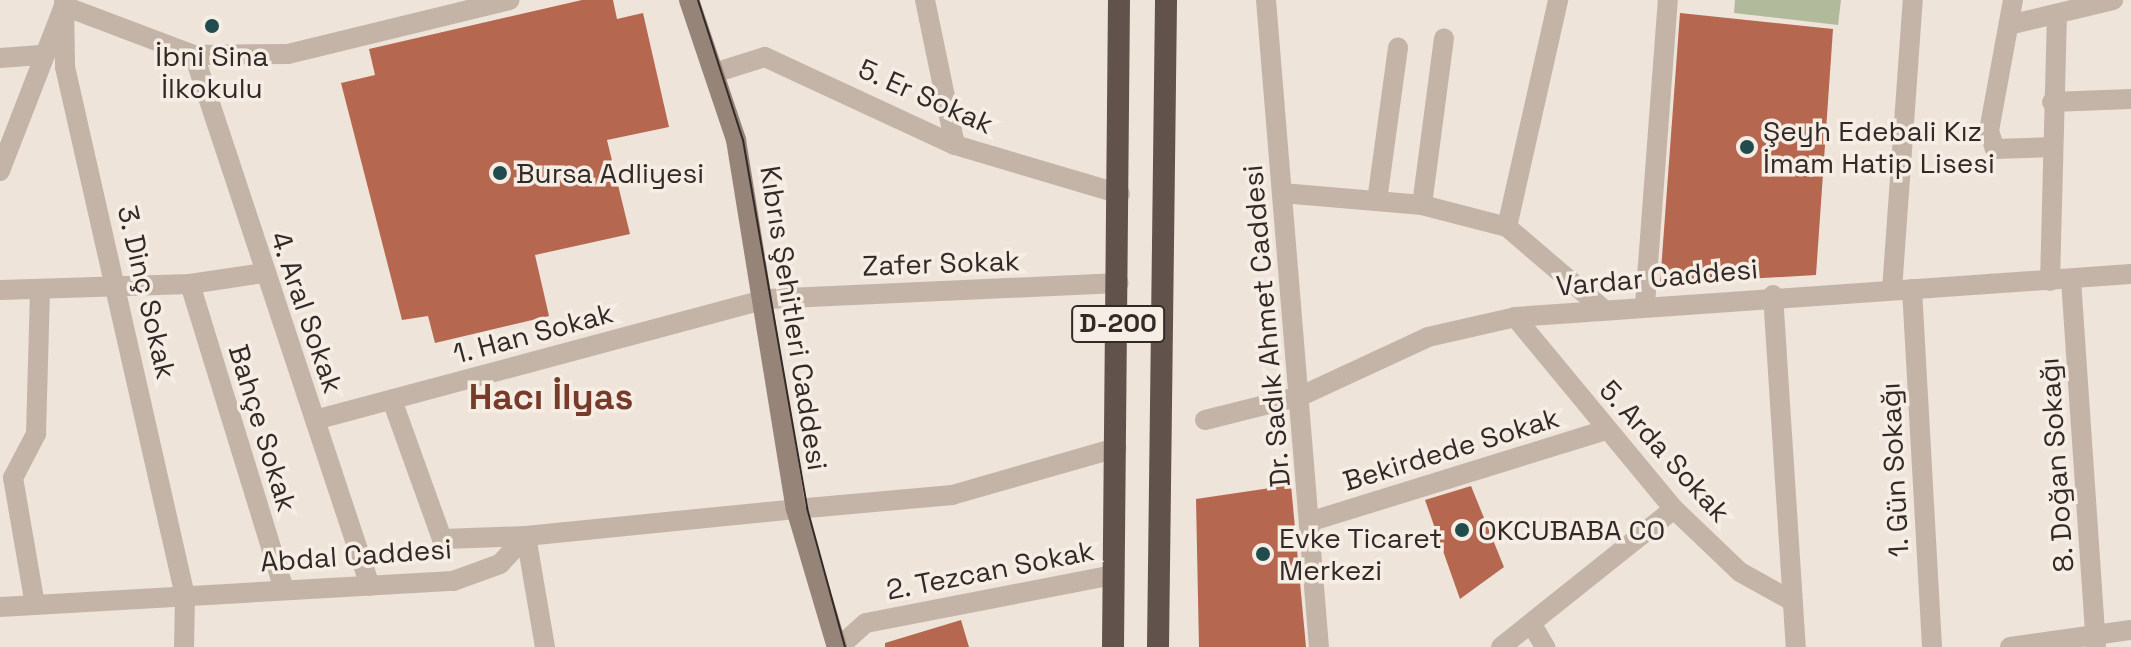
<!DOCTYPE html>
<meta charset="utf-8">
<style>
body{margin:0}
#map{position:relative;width:2131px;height:647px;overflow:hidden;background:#eee4da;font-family:"Space Grotesk",sans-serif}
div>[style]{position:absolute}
.green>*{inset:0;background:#b1bb9c}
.building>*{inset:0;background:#b6674f}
.minor>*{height:20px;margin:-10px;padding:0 10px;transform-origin:10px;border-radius:10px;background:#c4b4a7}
.tertiary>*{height:20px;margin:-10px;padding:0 10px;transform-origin:10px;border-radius:10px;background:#c4b4a7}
.secondary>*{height:20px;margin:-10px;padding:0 10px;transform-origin:10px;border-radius:10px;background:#978479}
.trunk>*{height:22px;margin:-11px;padding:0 11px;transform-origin:11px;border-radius:11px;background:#62524c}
.tram>*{height:2px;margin:-1px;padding:0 1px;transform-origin:1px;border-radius:1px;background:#322a27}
.dots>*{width:22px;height:22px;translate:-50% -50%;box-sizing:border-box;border:4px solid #f6eee5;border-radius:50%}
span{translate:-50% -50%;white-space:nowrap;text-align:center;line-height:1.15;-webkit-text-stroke:7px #f6eee5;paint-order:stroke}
.shield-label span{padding:2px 6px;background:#f6eee5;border:2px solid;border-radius:6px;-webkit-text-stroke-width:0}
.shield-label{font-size:26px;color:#322a27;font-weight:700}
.poi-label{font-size:28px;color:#322a27}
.left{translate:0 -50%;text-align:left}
.street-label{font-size:28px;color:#322a27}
.district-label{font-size:36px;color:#763b2a;font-weight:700}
</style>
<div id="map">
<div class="green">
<i style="clip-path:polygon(1735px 0,1841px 0,1838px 25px,1734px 13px)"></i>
</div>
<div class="building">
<i style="clip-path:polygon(582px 0,613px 0,617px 19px,643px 13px,669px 127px,607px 140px,630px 234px,535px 255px,549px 316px,435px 343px,428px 316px,402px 320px,341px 83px,375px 75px,369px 49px)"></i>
<i style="clip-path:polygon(1680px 13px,1833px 29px,1816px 275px,1660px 284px)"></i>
<i style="clip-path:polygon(1291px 485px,1306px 647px,1199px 647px,1196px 499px)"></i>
<i style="clip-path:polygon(1471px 486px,1504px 567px,1460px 599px,1425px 500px)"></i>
<i style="clip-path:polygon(961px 620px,969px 647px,885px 647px,885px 643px)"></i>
</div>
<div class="minor">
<i style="left:64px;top:0;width:67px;rotate:89.1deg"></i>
<i style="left:65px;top:67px;width:542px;rotate:77.22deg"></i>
<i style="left:185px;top:596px;width:51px;rotate:91.1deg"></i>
<i style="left:925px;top:0;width:148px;rotate:78.3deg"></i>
<i style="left:2013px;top:0;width:133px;rotate:100.4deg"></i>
<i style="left:1989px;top:131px;width:19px;rotate:72deg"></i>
<i style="left:1995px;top:149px;width:57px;rotate:-2deg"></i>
<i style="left:2013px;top:24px;width:103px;rotate:-13.5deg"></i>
<i style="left:194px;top:55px;width:559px;rotate:71.66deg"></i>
<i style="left:0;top:58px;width:41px;rotate:-4.2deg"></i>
<i style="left:714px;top:73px;width:53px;rotate:-17.4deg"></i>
<i style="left:765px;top:57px;width:209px;rotate:24.9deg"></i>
<i style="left:955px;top:145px;width:172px;rotate:16.5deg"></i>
<i style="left:2052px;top:102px;width:79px;rotate:-2.2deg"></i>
<i style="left:0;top:171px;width:177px;rotate:-68.8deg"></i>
<i style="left:64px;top:6px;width:139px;rotate:20.7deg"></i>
<i style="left:194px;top:55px;width:94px;rotate:-0.6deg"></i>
<i style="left:288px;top:54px;width:228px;rotate:-13.7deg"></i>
<i style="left:1282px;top:193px;width:141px;rotate:4.9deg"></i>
<i style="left:1422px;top:205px;width:88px;rotate:14.5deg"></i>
<i style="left:1507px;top:227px;width:125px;rotate:40.5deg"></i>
<i style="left:1377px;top:201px;width:155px;rotate:-82.2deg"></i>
<i style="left:1422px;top:205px;width:168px;rotate:-82.5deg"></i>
<i style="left:1507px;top:227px;width:233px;rotate:-77.3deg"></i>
<i style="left:2050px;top:281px;width:264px;rotate:-88.5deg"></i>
<i style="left:190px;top:284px;width:317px;rotate:72.9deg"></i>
<i style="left:1912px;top:289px;width:359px;rotate:86.8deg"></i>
<i style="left:0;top:290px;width:190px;rotate:-1.8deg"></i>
<i style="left:190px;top:284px;width:75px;rotate:-8.5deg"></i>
<i style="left:1892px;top:290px;width:291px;rotate:-85.9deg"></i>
<i style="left:1773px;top:295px;width:353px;rotate:86.3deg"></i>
<i style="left:1645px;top:304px;width:305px;rotate:-85.7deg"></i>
<i style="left:1515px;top:317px;width:249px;rotate:50.4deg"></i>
<i style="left:1674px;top:509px;width:91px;rotate:43.7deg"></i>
<i style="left:1740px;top:572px;width:60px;rotate:29.1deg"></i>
<i style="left:392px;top:400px;width:148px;rotate:70.2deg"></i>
<i style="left:442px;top:539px;width:84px;rotate:-2deg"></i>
<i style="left:526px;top:536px;width:113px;rotate:80.3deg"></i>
<i style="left:315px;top:420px;width:467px;rotate:-15deg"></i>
<i style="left:766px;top:299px;width:353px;rotate:-2.6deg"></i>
<i style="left:796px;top:509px;width:157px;rotate:-5.1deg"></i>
<i style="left:952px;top:495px;width:171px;rotate:-16deg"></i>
<i style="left:1312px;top:521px;width:308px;rotate:-17.2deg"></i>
<i style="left:35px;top:605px;width:129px;rotate:-99.8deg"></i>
<i style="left:13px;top:478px;width:50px;rotate:-62.4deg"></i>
<i style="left:36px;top:434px;width:144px;rotate:-88.4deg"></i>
<i style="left:1532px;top:625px;width:26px;rotate:59deg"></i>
<i style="left:839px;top:647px;width:36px;rotate:-42deg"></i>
<i style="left:866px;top:623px;width:253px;rotate:-11deg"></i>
<i style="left:1501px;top:647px;width:221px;rotate:-38.6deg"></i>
<i style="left:2010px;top:647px;width:122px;rotate:-8deg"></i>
</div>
<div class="tertiary">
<i style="left:1266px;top:0;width:649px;rotate:85.32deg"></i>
<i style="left:2071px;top:280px;width:368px;rotate:86.1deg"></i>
<i style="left:1205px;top:420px;width:99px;rotate:-14deg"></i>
<i style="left:1301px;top:396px;width:140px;rotate:-24.9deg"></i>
<i style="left:1428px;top:337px;width:89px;rotate:-12.9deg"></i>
<i style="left:1515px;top:317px;width:617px;rotate:-3.99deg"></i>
<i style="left:0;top:607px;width:454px;rotate:-3.3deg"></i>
<i style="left:453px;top:581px;width:50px;rotate:-19.9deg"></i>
<i style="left:500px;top:564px;width:38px;rotate:-47deg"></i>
<i style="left:526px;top:536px;width:271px;rotate:-5.7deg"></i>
</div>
<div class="secondary">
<i style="left:689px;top:0;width:148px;rotate:71.4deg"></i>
<i style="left:736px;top:140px;width:374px;rotate:80.8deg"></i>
<i style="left:796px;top:509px;width:144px;rotate:73.5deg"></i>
</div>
<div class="trunk">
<i style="left:1113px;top:647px;width:647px;rotate:-89.47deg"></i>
<i style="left:1158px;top:647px;width:647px;rotate:-89.29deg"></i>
</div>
<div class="tram">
<i style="left:698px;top:0;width:147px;rotate:72.2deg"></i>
<i style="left:743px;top:140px;width:374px;rotate:80.1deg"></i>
<i style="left:807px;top:508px;width:144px;rotate:74.7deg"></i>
</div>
<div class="dots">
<i style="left:212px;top:26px;background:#224b4e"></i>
<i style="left:1747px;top:147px;background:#224b4e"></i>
<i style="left:500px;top:173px;background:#224b4e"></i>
<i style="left:1462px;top:530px;background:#224b4e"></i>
<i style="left:1263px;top:554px;background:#224b4e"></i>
</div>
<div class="shield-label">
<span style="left:1118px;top:324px">D-200</span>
</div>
<div class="poi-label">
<span style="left:212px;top:72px">İbni Sina<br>İlkokulu</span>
<span class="left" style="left:1763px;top:147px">Şeyh Edebali Kız<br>İmam Hatip Lisesi</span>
<span class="left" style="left:516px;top:173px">Bursa Adliyesi</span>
<span class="left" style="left:1478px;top:530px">OKCUBABA CO</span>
<span class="left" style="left:1279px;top:554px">Evke Ticaret<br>Merkezi</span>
</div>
<div class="street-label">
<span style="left:926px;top:96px;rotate:24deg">5. Er Sokak</span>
<span style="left:941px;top:263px;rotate:-2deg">Zafer Sokak</span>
<span style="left:1657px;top:277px;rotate:-5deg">Vardar Caddesi</span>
<span style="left:147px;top:292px;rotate:77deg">3. Dinç Sokak</span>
<span style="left:307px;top:312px;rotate:71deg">4. Aral Sokak</span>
<span style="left:794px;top:318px;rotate:81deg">Kıbrıs Şehitleri Caddesi</span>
<span style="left:1266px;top:326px;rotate:-95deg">Dr. Sadık Ahmet Caddesi</span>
<span style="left:533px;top:333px;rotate:-15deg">1. Han Sokak</span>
<span style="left:263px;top:428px;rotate:73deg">Bahçe Sokak</span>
<span style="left:1451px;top:449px;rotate:-17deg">Bekirdede Sokak</span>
<span style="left:1665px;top:451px;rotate:48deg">5. Arda Sokak</span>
<span style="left:2056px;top:465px;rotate:-94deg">8. Doğan Sokağı</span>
<span style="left:1894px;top:470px;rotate:-93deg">1. Gün Sokağı</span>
<span style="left:356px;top:555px;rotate:-4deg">Abdal Caddesi</span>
<span style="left:990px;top:570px;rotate:-11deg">2. Tezcan Sokak</span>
</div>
<div class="district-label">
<span style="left:551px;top:398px">Hacı İlyas</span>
</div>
</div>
